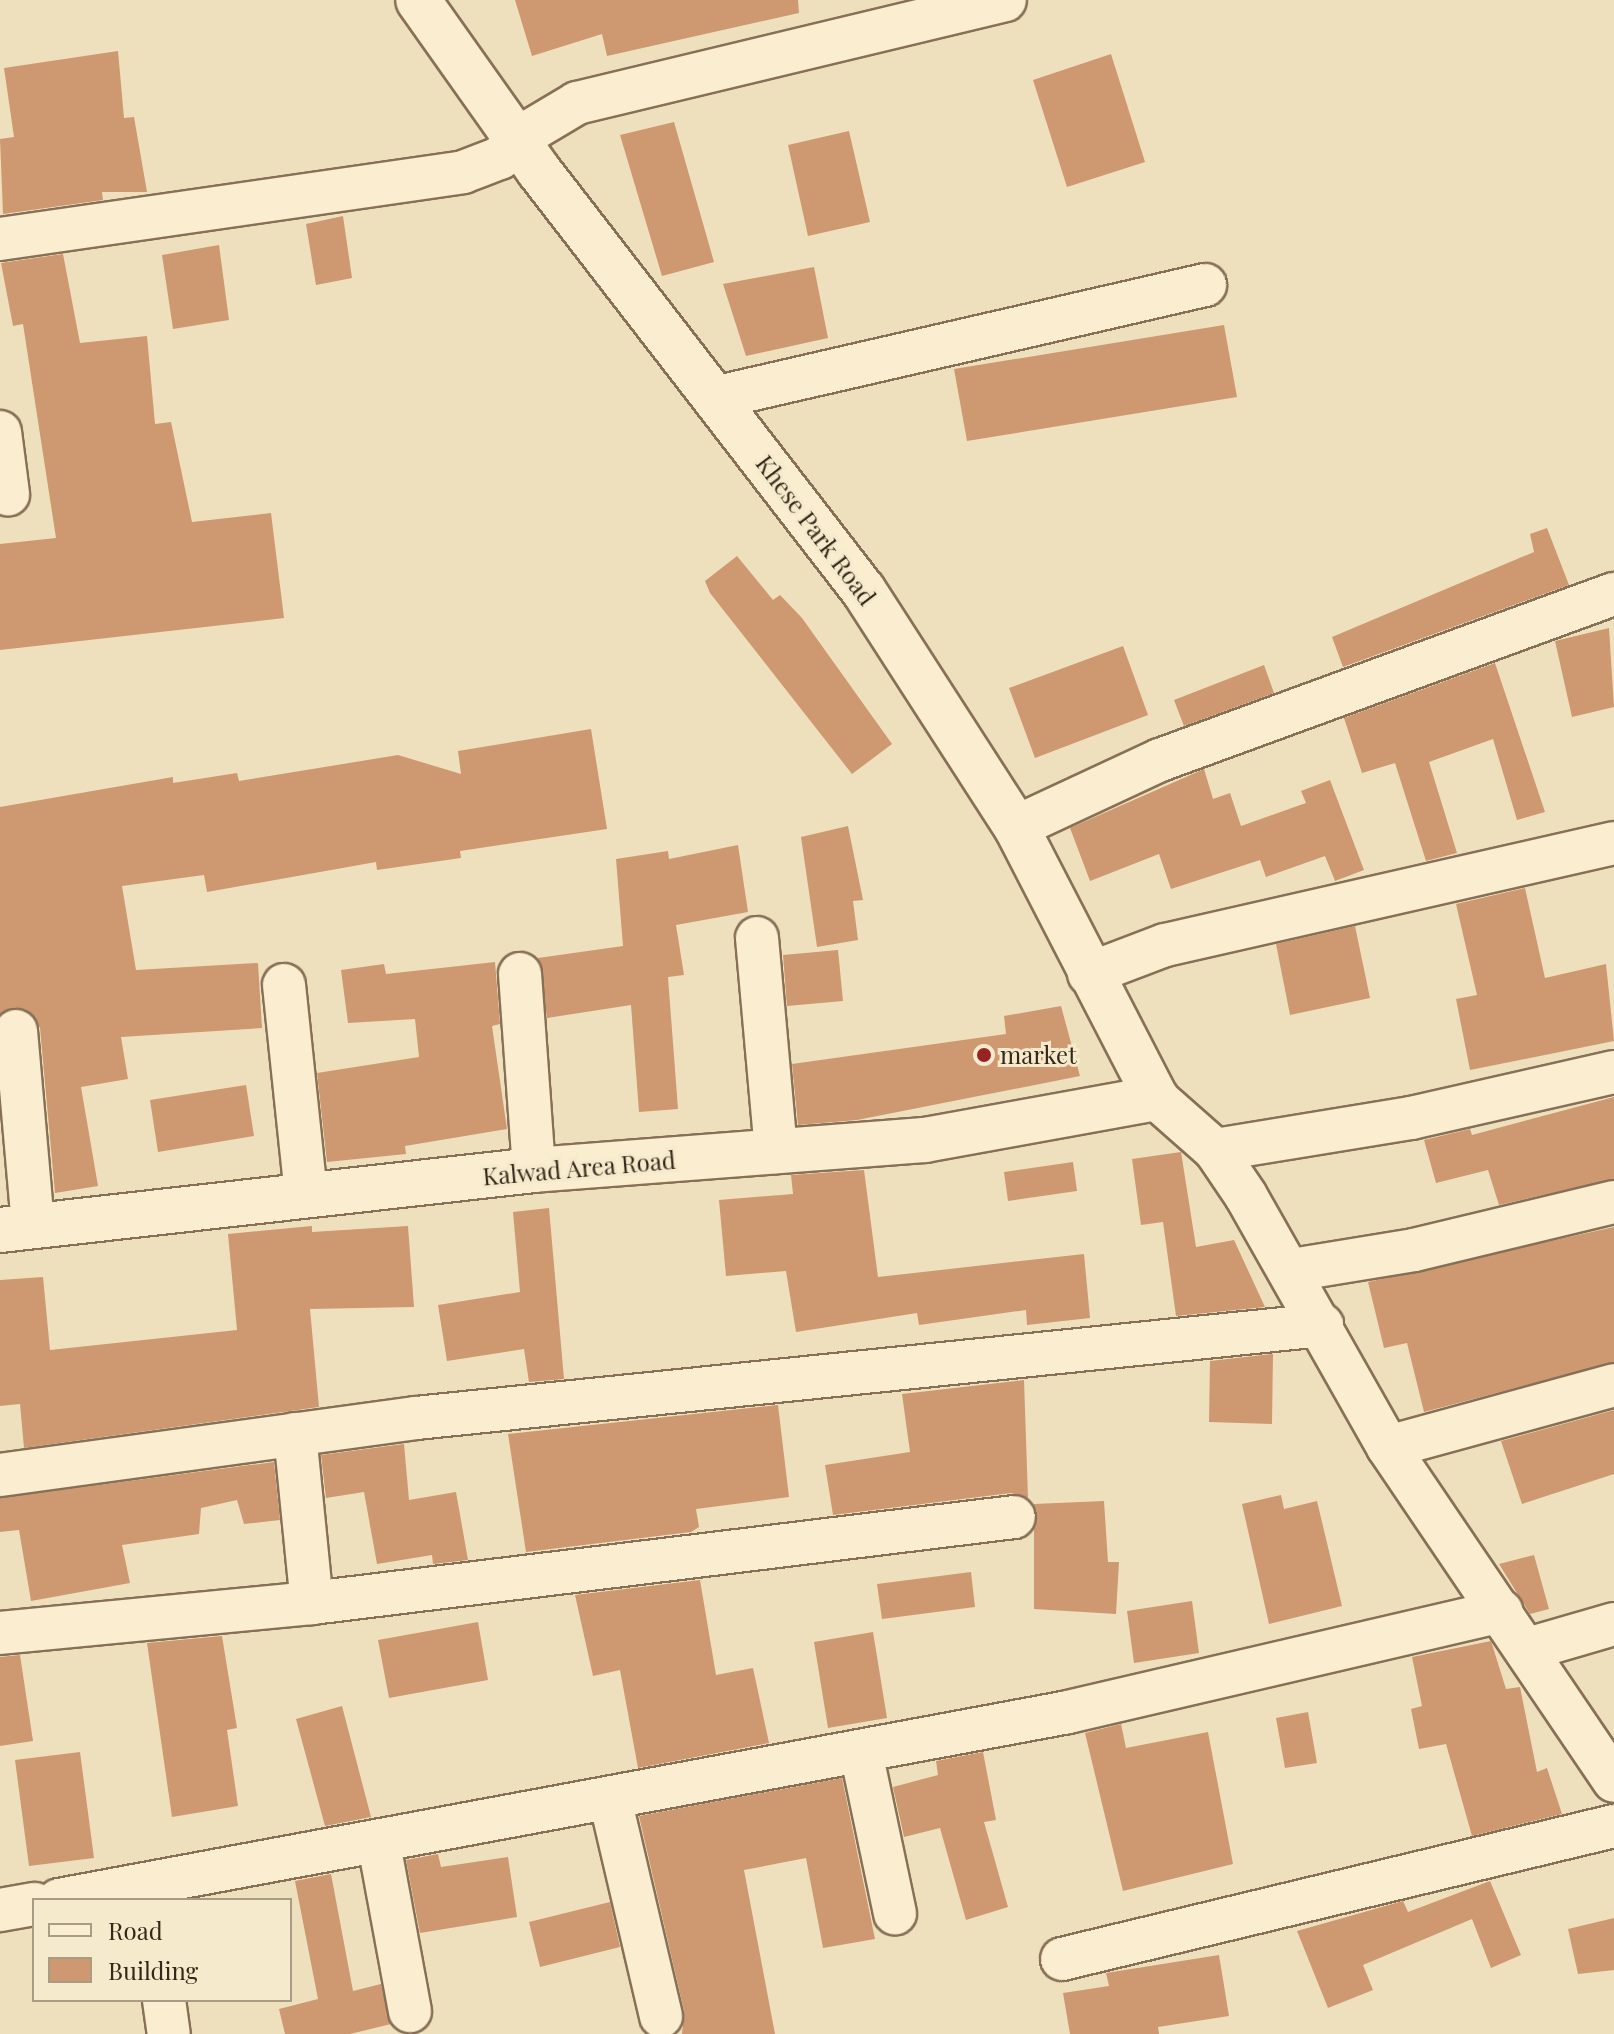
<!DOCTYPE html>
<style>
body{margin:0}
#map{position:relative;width:1614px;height:2034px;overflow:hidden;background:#efe0bd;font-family:"Playfair Display",serif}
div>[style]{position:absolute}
.building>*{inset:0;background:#ce9871}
.roads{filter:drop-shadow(2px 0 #877056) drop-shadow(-2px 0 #877056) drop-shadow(0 2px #877056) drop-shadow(0 -2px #877056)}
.street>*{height:42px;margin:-21px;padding:0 21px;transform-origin:21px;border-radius:21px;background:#faedd0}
.secondary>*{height:44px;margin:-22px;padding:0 22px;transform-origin:22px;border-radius:22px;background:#faedd0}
.dots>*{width:22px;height:22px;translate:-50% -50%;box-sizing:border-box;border:4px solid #f6eacc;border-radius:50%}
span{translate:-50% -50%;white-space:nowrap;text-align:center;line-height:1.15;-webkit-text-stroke:6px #f6eacc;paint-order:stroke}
.street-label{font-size:24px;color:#35281b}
.poi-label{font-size:24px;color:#35281b}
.left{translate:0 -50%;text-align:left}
.legend{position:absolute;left:32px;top:1898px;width:260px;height:104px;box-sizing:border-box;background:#f6eacc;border:2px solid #a99c85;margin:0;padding:10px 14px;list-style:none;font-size:24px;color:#35281b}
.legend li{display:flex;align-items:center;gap:16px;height:40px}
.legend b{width:40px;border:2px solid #a99c85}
</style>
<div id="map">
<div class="building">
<i style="clip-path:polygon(515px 0,798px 0,799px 13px,607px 56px,602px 34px,532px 56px)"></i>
<i style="clip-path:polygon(118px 51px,124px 118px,134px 117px,147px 192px,102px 192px,103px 200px,3px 214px,0 139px,14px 137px,4px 68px)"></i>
<i style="clip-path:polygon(1111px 54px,1145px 162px,1067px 187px,1033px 80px)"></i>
<i style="clip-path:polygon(674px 122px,714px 262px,662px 276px,620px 135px)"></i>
<i style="clip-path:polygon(849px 131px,870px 222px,808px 236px,788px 145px)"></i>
<i style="clip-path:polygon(343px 216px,352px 278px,316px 285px,306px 224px)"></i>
<i style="clip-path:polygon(219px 245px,229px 320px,173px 329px,162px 255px)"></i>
<i style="clip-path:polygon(63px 254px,80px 343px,147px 336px,155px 424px,171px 422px,192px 522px,271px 513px,284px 618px,0 650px,0 544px,56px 538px,23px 324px,13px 326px,1px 263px)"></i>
<i style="clip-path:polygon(814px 267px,828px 338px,746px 356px,723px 284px)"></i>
<i style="clip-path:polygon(1224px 325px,1237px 397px,967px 441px,954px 369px)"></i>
<i style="clip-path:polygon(1547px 528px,1569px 585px,1343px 667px,1332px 637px,1534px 552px,1530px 534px)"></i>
<i style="clip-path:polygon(737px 556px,773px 600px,780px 595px,802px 618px,892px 744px,852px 774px,710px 593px,705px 581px)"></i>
<i style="clip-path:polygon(1609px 628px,1614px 707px,1572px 717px,1555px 641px)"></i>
<i style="clip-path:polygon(1123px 646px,1148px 715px,1035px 758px,1009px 688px)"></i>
<i style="clip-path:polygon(1495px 663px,1545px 812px,1517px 820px,1493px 739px,1429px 762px,1457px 853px,1426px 861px,1395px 763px,1362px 773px,1344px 718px)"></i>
<i style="clip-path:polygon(1264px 665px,1274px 693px,1184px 726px,1174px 700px)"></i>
<i style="clip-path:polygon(591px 729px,607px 829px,460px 851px,461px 858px,377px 870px,376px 862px,207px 892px,204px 875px,122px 886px,136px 970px,258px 963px,262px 1028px,121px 1037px,128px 1079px,81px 1087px,98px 1186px,55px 1193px,40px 1028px,25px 1009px,0 1014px,0 807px,173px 777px,173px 783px,237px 773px,239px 781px,398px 755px,461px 774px,458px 751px)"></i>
<i style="clip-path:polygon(1204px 769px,1213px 799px,1230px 793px,1241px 826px,1306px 803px,1301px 791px,1330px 780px,1364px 870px,1335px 881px,1325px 856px,1266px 877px,1260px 860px,1171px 889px,1159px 854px,1090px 881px,1070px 828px)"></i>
<i style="clip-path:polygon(848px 826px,863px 900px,853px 901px,858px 940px,817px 947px,801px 837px)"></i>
<i style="clip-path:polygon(738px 845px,748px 912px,676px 925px,684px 975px,668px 977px,678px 1109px,639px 1112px,631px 1005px,547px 1018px,538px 958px,623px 946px,616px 859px,668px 851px,669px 859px)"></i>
<i style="clip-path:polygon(1525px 888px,1545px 978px,1606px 964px,1614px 1041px,1470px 1070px,1456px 999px,1477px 995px,1456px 904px)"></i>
<i style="clip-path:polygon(1355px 926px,1370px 998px,1290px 1015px,1276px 944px)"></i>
<i style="clip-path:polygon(838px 950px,843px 1001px,787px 1006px,783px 955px)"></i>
<i style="clip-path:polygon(495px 962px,500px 1024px,492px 1026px,507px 1129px,405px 1146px,406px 1154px,327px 1162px,317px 1073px,419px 1057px,415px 1019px,348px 1023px,341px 970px,384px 964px,386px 974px)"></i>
<i style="clip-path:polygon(1061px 1006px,1080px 1076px,857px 1120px,798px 1125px,792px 1064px,1006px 1034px,1004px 1016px)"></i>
<i style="clip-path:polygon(246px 1085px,254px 1136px,158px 1152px,150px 1100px)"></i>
<i style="clip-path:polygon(1614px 1097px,1614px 1179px,1499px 1205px,1488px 1170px,1436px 1183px,1424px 1140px,1470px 1129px,1472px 1135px)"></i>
<i style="clip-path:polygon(1181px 1152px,1196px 1247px,1234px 1240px,1265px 1307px,1176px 1316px,1163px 1222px,1141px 1225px,1132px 1159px)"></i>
<i style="clip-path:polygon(1073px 1162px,1077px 1191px,1008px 1201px,1004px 1172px)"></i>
<i style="clip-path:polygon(864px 1170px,878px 1277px,1084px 1254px,1090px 1318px,1027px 1325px,1026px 1310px,919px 1325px,917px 1313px,796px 1332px,786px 1271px,726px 1276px,719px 1200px,793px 1194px,791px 1175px)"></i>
<i style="clip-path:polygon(549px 1208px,564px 1379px,529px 1382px,524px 1349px,447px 1361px,438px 1305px,520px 1292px,513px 1212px)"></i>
<i style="clip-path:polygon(312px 1226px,312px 1232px,408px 1226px,414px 1307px,310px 1309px,319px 1407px,24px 1448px,20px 1404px,0 1406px,0 1280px,43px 1277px,50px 1350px,237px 1330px,228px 1234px)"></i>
<i style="clip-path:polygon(1614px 1227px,1614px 1362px,1424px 1412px,1407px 1343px,1384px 1348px,1368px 1282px)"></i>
<i style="clip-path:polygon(1273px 1354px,1272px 1424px,1209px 1422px,1210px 1361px)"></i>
<i style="clip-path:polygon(1024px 1380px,1028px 1498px,1011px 1493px,833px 1515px,825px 1465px,910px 1452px,902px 1394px)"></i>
<i style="clip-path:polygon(778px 1405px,789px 1497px,696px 1509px,699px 1527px,691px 1532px,526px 1552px,508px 1434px)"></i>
<i style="clip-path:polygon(1614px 1410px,1614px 1474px,1522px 1504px,1501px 1441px)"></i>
<i style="clip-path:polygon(404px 1444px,409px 1500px,456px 1492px,468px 1560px,433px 1564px,432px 1555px,377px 1564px,364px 1492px,326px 1498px,321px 1455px)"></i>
<i style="clip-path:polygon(274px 1462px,280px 1520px,244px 1524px,237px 1500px,201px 1508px,199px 1534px,122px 1545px,130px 1583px,31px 1601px,19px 1530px,0 1532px,0 1498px)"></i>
<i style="clip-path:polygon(1281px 1495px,1284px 1509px,1317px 1501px,1342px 1606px,1269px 1624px,1242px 1504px)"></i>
<i style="clip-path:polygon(1104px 1501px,1108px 1562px,1119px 1562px,1116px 1614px,1034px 1609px,1034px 1504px)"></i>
<i style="clip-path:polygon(1534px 1555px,1549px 1609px,1530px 1614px,1499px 1564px)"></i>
<i style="clip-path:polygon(971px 1572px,975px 1607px,882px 1619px,877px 1584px)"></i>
<i style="clip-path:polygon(700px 1580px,716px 1675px,753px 1668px,769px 1743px,638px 1768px,620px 1670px,593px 1676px,575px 1595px)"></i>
<i style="clip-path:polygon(1192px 1601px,1199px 1653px,1134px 1663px,1127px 1611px)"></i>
<i style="clip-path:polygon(478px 1622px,488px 1680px,389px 1698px,378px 1640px)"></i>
<i style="clip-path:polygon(873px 1632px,887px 1718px,828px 1728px,814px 1642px)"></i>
<i style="clip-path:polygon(222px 1636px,237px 1728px,227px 1730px,238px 1806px,172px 1817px,147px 1643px)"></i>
<i style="clip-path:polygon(1491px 1641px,1506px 1689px,1520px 1687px,1537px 1772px,1547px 1768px,1562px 1814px,1472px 1836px,1446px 1744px,1419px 1749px,1411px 1709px,1422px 1706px,1412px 1657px)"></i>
<i style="clip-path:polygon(20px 1655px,33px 1741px,0 1746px,0 1657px)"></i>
<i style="clip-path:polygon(342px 1706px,371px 1817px,325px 1826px,296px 1719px)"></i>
<i style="clip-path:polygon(1308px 1712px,1317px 1763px,1285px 1768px,1276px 1718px)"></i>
<i style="clip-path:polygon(1121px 1724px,1126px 1748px,1208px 1732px,1233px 1864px,1123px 1891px,1085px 1733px)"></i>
<i style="clip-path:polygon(80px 1752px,94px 1858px,29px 1866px,15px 1760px)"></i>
<i style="clip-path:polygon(983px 1752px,996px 1820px,984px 1822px,1008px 1907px,966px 1920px,940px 1828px,904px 1837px,893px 1787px,938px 1775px,936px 1761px)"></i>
<i style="clip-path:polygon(842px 1778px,875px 1939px,823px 1948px,806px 1858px,744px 1870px,775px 2034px,682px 2034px,684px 2011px,639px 1816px)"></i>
<i style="clip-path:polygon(438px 1854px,441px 1867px,508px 1857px,517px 1917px,420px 1933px,406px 1860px)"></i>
<i style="clip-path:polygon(331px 1874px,353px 1991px,381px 1984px,391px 2024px,350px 2034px,285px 2034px,279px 2009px,318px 1999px,295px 1881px)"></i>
<i style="clip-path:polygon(1490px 1881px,1521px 1955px,1491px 1968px,1472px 1919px,1363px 1965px,1373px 1990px,1328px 2008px,1297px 1931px,1403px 1901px,1408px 1912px)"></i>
<i style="clip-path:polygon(610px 1902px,620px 1947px,540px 1967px,529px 1922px)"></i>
<i style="clip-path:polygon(1614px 1918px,1614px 1970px,1578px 1974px,1568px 1929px)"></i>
<i style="clip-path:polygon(1219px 1955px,1229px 2016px,1158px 2027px,1159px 2034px,1070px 2034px,1063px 1993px,1109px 1986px,1106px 1973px)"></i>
</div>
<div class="roads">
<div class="street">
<i style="left:0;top:239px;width:468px;rotate:-8.2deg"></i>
<i style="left:463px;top:172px;width:40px;rotate:-21deg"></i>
<i style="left:500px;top:158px;width:29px;rotate:-46deg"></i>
<i style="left:520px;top:137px;width:66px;rotate:-30.8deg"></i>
<i style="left:577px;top:103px;width:440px;rotate:-13.5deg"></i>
<i style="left:714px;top:398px;width:504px;rotate:-12.96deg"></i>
<i style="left:0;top:432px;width:63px;rotate:82.6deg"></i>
<i style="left:1016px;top:827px;width:159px;rotate:-25deg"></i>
<i style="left:1160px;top:760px;width:483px;rotate:-20.1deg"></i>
<i style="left:757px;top:938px;width:215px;rotate:84.9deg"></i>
<i style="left:520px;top:974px;width:196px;rotate:85.9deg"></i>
<i style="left:1089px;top:974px;width:81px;rotate:-20.9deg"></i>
<i style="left:1165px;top:945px;width:460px;rotate:-12.8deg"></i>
<i style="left:284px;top:985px;width:212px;rotate:84deg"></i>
<i style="left:16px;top:1031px;width:196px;rotate:85deg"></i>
<i style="left:1156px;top:1098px;width:79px;rotate:41.4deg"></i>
<i style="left:1215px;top:1150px;width:55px;rotate:56deg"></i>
<i style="left:1246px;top:1196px;width:288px;rotate:60.5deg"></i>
<i style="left:1388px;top:1447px;width:403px;rotate:55.9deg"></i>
<i style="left:1215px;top:1150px;width:199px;rotate:-9.3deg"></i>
<i style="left:1411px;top:1118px;width:208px;rotate:-12.8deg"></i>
<i style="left:1292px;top:1270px;width:124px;rotate:-9.3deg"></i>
<i style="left:1414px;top:1250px;width:206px;rotate:-13.5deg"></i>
<i style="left:295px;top:1434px;width:170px;rotate:84.3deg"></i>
<i style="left:1388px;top:1447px;width:234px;rotate:-15.3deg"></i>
<i style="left:0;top:1475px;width:420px;rotate:-7.8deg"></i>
<i style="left:416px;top:1418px;width:911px;rotate:-5.86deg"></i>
<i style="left:0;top:1633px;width:313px;rotate:-5.5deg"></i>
<i style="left:312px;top:1603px;width:707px;rotate:-6.98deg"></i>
<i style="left:1528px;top:1649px;width:90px;rotate:-16.2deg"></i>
<i style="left:861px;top:1752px;width:165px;rotate:78.1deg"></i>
<i style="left:611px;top:1803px;width:219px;rotate:76.8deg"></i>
<i style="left:379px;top:1844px;width:170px;rotate:79.5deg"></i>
<i style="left:59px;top:1900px;width:1026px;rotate:-10.55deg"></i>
<i style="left:1068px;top:1712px;width:445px;rotate:-13.1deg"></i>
<i style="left:0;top:1910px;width:35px;rotate:-10deg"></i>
<i style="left:1062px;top:1959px;width:568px;rotate:-13.55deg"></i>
<i style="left:164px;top:2000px;width:34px;rotate:82deg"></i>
</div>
<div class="secondary">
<i style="left:0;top:1230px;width:537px;rotate:-6.41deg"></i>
<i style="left:534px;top:1170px;width:392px;rotate:-4.4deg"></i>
<i style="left:925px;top:1140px;width:235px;rotate:-10.3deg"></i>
<i style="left:1156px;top:1098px;width:305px;rotate:-117.3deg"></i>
<i style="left:1016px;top:827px;width:282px;rotate:-122.8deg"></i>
<i style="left:863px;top:590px;width:530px;rotate:-127.71deg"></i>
<i style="left:539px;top:171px;width:209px;rotate:-125.3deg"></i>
</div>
</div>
<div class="dots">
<i style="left:984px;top:1055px;background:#972425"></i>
</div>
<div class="street-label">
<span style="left:816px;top:530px;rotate:53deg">Khese Park Road</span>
<span style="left:579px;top:1168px;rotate:-5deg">Kalwad Area Road</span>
</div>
<div class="poi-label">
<span class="left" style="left:1000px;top:1055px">market</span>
</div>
<ul class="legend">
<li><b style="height:10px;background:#faedd0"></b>Road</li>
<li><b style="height:22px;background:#ce9871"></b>Building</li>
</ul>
</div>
